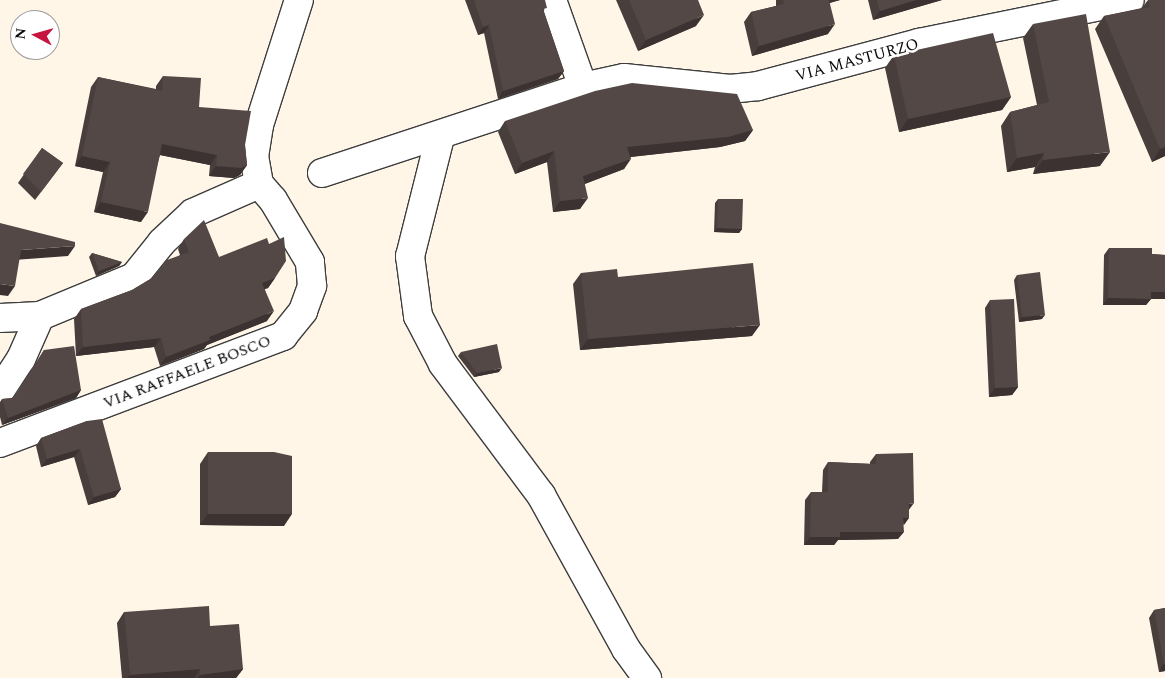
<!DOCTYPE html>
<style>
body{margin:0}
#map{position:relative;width:1165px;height:678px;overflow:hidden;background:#fff6e8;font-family:Spectral,serif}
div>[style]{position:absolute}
.roads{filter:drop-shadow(1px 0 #3d3d3d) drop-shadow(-1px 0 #3d3d3d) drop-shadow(0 1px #3d3d3d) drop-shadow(0 -1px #3d3d3d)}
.minor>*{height:28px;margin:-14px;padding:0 14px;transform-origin:14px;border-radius:14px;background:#fff}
.tertiary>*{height:28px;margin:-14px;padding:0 14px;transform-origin:14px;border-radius:14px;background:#fff}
.wall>*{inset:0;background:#483e3c}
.shaded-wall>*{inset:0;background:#3b3231}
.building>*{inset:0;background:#544846}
span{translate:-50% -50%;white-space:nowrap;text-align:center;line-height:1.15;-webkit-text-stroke:5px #fff;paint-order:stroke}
.street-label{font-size:16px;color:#0a0a0a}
.north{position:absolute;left:10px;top:10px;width:50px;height:50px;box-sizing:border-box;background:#fff;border:1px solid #9d9d9d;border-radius:50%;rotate:276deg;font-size:14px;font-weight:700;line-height:20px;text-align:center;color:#0a0a0a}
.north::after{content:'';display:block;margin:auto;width:18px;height:22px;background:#c7153f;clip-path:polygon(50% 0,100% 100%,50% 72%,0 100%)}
</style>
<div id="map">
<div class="roads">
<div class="minor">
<i style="left:552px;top:0;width:92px;rotate:70.4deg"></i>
<i style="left:440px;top:137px;width:123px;rotate:104.1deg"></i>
<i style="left:410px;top:256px;width:61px;rotate:82.4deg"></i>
<i style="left:418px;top:316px;width:54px;rotate:62.5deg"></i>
<i style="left:443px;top:364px;width:164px;rotate:53.2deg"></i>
<i style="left:541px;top:495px;width:176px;rotate:61.1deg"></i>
<i style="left:626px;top:649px;width:36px;rotate:54deg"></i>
<i style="left:322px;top:173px;width:275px;rotate:-18.2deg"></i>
<i style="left:583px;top:87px;width:42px;rotate:-12.4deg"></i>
<i style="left:624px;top:78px;width:107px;rotate:5.9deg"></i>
<i style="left:730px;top:89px;width:28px;rotate:-6deg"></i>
<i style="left:758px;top:86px;width:167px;rotate:-15deg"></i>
<i style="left:919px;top:43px;width:215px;rotate:-11.5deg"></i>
<i style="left:0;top:318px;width:40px;rotate:-2.9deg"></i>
<i style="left:40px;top:316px;width:102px;rotate:-22.5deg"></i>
<i style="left:134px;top:277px;width:45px;rotate:-51.3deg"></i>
<i style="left:162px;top:242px;width:42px;rotate:-43.1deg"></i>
<i style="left:193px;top:213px;width:72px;rotate:-23.7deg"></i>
<i style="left:0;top:391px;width:38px;rotate:-57deg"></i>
<i style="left:21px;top:359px;width:47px;rotate:-66.2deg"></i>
</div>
<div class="tertiary">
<i style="left:0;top:443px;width:303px;rotate:-20.7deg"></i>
<i style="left:283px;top:336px;width:32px;rotate:-51deg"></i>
<i style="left:303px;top:311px;width:27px;rotate:-70deg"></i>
<i style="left:312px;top:286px;width:24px;rotate:-95deg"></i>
<i style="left:310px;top:262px;width:72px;rotate:-120.8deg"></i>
<i style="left:273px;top:200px;width:21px;rotate:-131deg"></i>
<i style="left:259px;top:184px;width:27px;rotate:-100deg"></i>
<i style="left:254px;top:157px;width:32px;rotate:-81deg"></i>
<i style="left:259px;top:125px;width:131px;rotate:-72.3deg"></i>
</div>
</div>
<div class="wall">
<i style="clip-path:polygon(465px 0,545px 0,544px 12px,564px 71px,558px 79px,498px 99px,484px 33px,478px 35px)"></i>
<i style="clip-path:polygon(616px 0,698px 0,696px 26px,638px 51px)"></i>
<i style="clip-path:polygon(776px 0,840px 0,830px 3px,828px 34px,752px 56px,744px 22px,751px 12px,776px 6px)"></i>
<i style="clip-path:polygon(868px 0,942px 0,873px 20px)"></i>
<i style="clip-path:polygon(1148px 0,1165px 0,1165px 156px,1152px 162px,1095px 29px,1104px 16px,1142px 8px)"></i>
<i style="clip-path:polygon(1033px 24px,1100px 166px,1033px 174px,1035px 167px,1007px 172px,1001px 126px,1010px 112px,1037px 105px,1023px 38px)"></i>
<i style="clip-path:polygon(894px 55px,1011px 97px,1002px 110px,899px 132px,885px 68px)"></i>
<i style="clip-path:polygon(163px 76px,199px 107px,245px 145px,247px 165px,240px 175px,234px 178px,209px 176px,210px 165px,160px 155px,141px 222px,94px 212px,103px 172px,75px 166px,91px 87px,98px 77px,156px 89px,156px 86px)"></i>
<i style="clip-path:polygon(505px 121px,753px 130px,745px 141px,720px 147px,631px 157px,624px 169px,585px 184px,580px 209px,553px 212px,547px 162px,515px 174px,498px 132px)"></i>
<i style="clip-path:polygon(42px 148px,63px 163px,35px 200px,18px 183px)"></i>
<i style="clip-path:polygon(718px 199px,742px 229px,739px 233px,714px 232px,715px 203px)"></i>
<i style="clip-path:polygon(184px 239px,219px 257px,275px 278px,268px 288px,265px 289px,267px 321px,207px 345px,204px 349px,160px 366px,154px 347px,76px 356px,74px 319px,81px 309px,132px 290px,152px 278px,180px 255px,178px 249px)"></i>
<i style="clip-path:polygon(1109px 248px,1152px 254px,1165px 255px,1165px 299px,1151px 299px,1146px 305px,1103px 305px,1104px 255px)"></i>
<i style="clip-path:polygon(92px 253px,122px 262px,119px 266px,96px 276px,89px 257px)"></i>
<i style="clip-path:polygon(581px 273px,618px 277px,752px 336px,580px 350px,573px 284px)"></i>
<i style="clip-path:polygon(1017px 275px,1042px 319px,1019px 322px,1014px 280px)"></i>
<i style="clip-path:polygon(990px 300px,1018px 387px,1012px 395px,989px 397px,985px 308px)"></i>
<i style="clip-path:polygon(44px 350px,81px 390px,76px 398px,2px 425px,0 417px,0 402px,2px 399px,12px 398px,17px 393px)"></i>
<i style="clip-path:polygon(461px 352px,499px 372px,474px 377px,458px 356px)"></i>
<i style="clip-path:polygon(87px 421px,121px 489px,115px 497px,88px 505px,74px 457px,41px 467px,36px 446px,41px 438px)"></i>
<i style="clip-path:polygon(208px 452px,284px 526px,200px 525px,200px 464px)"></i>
<i style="clip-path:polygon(876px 454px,909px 510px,898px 539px,838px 540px,834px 545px,804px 545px,805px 500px,811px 492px,822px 492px,823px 470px,828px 462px,870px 464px,870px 462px)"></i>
<i style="clip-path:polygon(1165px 608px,1165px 671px,1159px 672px,1149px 618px,1154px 610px)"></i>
<i style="clip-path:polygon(124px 612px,210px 626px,243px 669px,236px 678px,122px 678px,117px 623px)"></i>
</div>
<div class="shaded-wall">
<i style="clip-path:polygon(825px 0,840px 0,821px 5px)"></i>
<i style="clip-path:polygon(916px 0,942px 0,873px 20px,880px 11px)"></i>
<i style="clip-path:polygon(704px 15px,696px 26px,638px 51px,646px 40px)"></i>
<i style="clip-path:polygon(835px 24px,828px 34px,752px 56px,759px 46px)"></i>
<i style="clip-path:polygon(489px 25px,484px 33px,478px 35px,483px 27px)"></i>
<i style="clip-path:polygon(564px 71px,558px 79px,498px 99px,503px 91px)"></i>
<i style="clip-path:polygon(1011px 97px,1002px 110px,899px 132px,908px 119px)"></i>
<i style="clip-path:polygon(753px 130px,745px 141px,720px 147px,620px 158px,627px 147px)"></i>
<i style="clip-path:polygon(162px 144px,217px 155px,210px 165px,155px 154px)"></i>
<i style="clip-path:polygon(1165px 147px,1165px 156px,1152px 162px,1160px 149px)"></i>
<i style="clip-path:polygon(554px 151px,547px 162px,515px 174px,522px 163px)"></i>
<i style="clip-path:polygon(1110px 152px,1100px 166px,1033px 174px,1043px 160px)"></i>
<i style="clip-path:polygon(1044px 153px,1035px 167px,1007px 172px,1017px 158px)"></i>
<i style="clip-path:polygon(82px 156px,110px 162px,103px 172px,75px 166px)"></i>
<i style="clip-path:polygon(631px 159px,624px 169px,576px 187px,583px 176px)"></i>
<i style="clip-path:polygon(247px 165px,240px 175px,234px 178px,209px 176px,216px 166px)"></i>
<i style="clip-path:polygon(588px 198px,580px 209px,553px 212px,560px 201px)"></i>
<i style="clip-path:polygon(101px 202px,148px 212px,141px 222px,94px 212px)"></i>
<i style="clip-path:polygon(717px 228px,742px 229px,739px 233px,714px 232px)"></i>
<i style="clip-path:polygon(75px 246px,68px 256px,14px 260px,21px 250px)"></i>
<i style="clip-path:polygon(122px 262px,119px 266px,96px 276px,99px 271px)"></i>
<i style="clip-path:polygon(275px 278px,268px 288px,256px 292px,262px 283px)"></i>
<i style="clip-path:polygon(0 284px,15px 286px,8px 296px,0 295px)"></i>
<i style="clip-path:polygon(1151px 292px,1165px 292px,1165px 299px,1151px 299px,1146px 305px,1103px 305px,1108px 298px)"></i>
<i style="clip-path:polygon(274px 311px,267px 321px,207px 345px,204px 349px,160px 366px,166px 357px,209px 337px)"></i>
<i style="clip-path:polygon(1045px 315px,1042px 319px,1019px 322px,1022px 317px)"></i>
<i style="clip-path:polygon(760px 325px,752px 336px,580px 350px,588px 339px)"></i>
<i style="clip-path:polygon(161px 338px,154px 347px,76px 356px,83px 347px)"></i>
<i style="clip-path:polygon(502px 368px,499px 372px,474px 377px,477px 373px)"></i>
<i style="clip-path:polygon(1018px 387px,1012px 395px,989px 397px,995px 388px)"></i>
<i style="clip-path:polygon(81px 390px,76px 398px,2px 425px,8px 418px)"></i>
<i style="clip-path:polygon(80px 449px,74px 457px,41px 467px,47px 459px)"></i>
<i style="clip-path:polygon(121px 489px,115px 497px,88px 505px,94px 497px)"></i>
<i style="clip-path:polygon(914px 503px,908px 511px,909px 504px)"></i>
<i style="clip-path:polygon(208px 514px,292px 514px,284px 526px,200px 525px)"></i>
<i style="clip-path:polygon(903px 518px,909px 518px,904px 525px)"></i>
<i style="clip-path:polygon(840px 532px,904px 532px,898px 539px,838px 540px,834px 545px,804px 545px,810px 537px)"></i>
<i style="clip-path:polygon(1164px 664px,1165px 664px,1165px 671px,1159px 672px)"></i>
<i style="clip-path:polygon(200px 669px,194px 678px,127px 678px,130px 675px)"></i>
<i style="clip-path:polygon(243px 669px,236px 678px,198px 678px,200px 675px)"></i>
</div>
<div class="building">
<i style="clip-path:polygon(474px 0,545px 0,547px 8px,543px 9px,564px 71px,503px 91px,489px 25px,483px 27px)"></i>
<i style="clip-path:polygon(629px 0,698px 0,704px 15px,646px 40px)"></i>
<i style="clip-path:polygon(783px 0,829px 0,835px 24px,759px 46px,751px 12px,784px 4px)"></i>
<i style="clip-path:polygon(877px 0,916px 0,880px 11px)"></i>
<i style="clip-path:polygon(1148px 0,1165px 0,1165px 147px,1160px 149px,1104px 16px,1150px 7px)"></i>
<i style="clip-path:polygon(1086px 14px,1110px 152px,1043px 160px,1044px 153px,1017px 158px,1010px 112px,1049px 102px,1033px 24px)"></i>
<i style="clip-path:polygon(993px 33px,1011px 97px,908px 119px,894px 55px)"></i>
<i style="clip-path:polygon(163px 76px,201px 78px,199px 107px,251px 111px,245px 145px,247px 165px,241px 168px,216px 166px,217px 155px,162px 144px,148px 212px,101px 202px,110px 162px,82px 156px,98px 77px,162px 91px)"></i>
<i style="clip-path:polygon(632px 83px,737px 94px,753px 130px,728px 137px,627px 147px,631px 159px,583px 176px,588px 198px,560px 201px,554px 151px,522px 163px,505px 121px,595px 91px)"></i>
<i style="clip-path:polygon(42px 148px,63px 163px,41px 192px,23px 174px)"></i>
<i style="clip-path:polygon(718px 199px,743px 199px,742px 229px,717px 228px)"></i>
<i style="clip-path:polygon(204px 220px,219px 257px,267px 238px,269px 244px,284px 237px,286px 261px,275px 278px,262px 283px,274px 311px,209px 337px,210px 340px,166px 357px,161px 338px,83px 347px,81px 309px,132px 290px,152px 278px,167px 260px,189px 252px,184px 239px)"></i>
<i style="clip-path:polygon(0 223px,75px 242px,75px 246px,21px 250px,15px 286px,0 284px)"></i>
<i style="clip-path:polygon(1109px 248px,1152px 248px,1152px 254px,1165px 255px,1165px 292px,1151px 292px,1151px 299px,1108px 298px)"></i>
<i style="clip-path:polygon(92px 253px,122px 262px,99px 271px)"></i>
<i style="clip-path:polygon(753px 263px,760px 325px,588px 339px,581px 273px,617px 269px,618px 277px)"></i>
<i style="clip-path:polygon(1040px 272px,1045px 315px,1022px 317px,1017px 275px)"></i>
<i style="clip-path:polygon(1014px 299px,1018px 387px,995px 388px,990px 300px)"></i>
<i style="clip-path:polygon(497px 344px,502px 368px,477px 373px,461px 352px)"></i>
<i style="clip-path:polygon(74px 346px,81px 390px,8px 418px,2px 399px,12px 398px,18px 392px,44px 350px)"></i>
<i style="clip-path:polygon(102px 419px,121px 489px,94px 497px,80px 449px,47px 459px,41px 438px,87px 421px)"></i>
<i style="clip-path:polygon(208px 452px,274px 452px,292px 456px,292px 514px,208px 514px)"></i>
<i style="clip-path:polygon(913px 453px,914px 503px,909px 504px,909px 518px,903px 518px,904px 532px,840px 532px,840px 537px,810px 537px,811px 492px,828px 492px,828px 462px,876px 464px,876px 454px)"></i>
<i style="clip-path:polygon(209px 606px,210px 626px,239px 624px,243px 669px,200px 675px,200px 669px,130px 675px,124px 612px)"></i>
<i style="clip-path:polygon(1165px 608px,1165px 664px,1164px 664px,1154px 610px)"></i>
</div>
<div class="street-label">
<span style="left:857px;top:60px;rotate:-15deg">VIA MASTURZO</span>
<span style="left:187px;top:372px;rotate:-21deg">VIA RAFFAELE BOSCO</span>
</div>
<div class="north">N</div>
</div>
